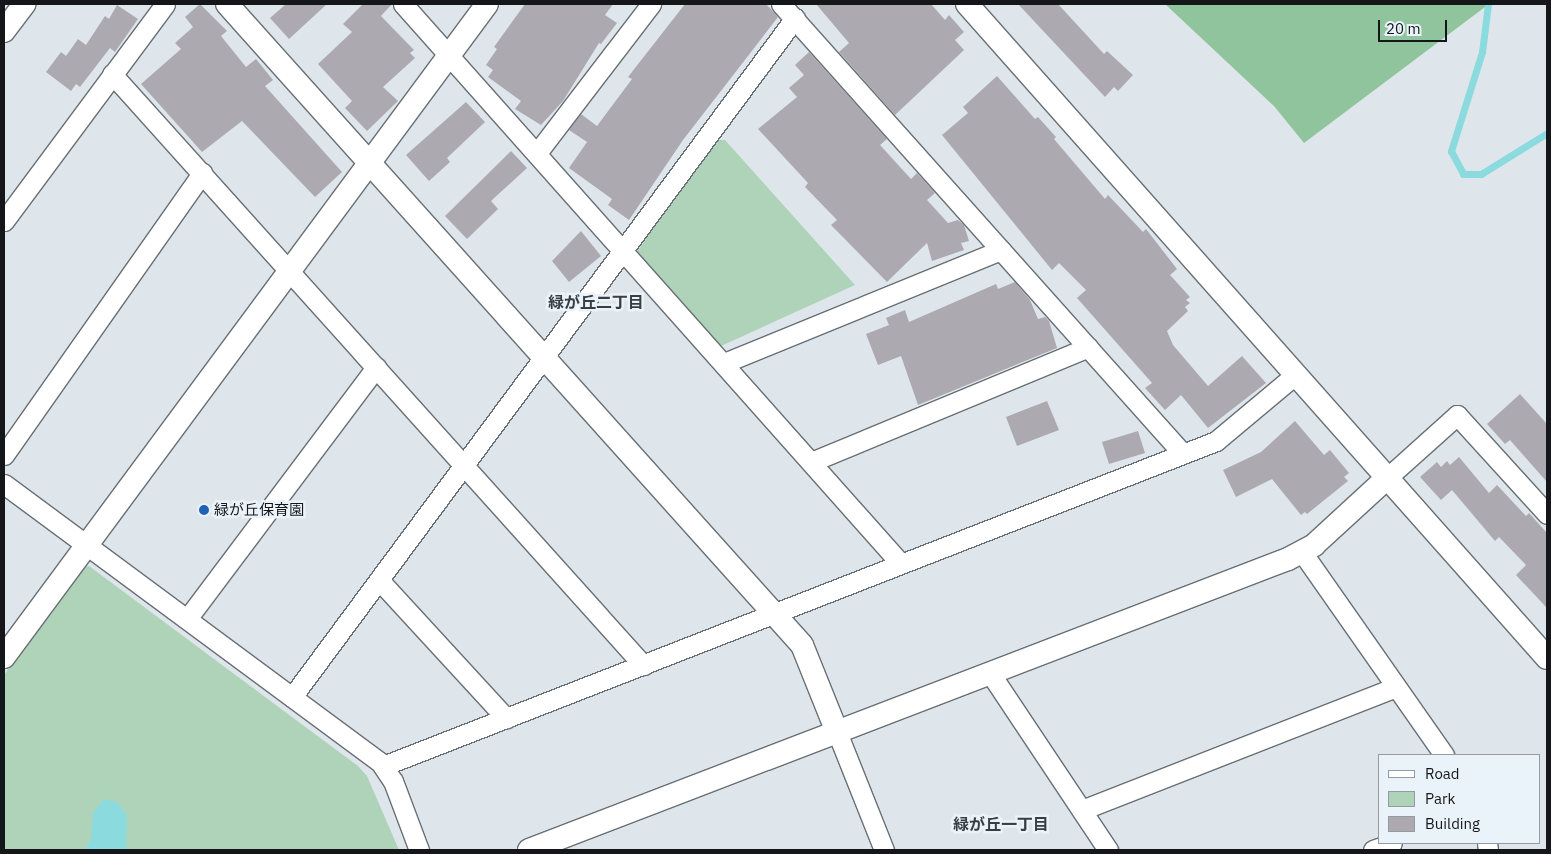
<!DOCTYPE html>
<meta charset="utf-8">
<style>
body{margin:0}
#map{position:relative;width:1551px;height:854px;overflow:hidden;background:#dee6ec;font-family:"IBM Plex Sans","Noto Sans JP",sans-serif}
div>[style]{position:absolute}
.green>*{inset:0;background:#afd3b8}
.forest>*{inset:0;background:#8fc49d}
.water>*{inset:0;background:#8bdbde}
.stream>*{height:7px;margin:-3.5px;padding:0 3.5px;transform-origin:3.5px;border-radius:3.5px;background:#8bdbde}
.building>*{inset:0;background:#ada9b1}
.roads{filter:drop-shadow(1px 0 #697075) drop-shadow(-1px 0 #697075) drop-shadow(0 1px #697075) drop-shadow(0 -1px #697075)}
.minor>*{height:19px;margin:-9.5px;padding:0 9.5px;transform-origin:9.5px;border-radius:9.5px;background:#fff}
.tertiary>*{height:22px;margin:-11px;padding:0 11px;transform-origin:11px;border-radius:11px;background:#fff}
.dots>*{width:14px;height:14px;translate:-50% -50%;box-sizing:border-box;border:2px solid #ebf3fa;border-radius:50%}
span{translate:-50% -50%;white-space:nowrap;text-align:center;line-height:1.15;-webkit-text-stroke:5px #ebf3fa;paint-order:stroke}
.poi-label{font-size:15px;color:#141619}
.left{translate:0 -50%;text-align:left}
.neighbourhood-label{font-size:16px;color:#383e43;font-weight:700}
.frame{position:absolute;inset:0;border:5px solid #141619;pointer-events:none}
.legend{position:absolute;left:1378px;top:754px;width:162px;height:90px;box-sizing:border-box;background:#ebf3fa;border:1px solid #959ba0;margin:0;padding:6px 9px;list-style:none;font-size:15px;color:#141619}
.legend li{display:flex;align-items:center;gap:10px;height:25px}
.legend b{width:25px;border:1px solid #959ba0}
.scale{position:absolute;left:1378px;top:20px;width:69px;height:22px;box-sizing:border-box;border:2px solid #141619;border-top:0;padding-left:6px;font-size:15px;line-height:18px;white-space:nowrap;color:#141619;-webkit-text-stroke:4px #ebf3fa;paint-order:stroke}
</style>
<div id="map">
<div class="green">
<i style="clip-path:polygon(714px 140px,725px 140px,855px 285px,721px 346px,636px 253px)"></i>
<i style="clip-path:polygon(89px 566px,358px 766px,367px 776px,399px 850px,4px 850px,4px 675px,82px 567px)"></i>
</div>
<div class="forest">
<i style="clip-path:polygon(1165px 4px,1489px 4px,1304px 143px,1274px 106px)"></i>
</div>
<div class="water">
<i style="clip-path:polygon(104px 799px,117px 802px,127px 815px,126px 850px,85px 850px,91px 839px,93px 812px)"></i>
</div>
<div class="stream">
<i style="left:1488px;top:4px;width:48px;rotate:97.1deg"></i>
<i style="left:1482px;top:52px;width:104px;rotate:107.4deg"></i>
<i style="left:1451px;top:151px;width:26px;rotate:62deg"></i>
<i style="left:1463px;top:174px;width:18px"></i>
<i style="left:1481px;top:174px;width:78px;rotate:-31.8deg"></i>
</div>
<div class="building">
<i style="clip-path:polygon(200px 4px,227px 31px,221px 36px,246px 67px,256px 59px,273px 80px,265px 86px,342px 172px,315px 197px,242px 121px,202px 152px,141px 84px,181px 49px,175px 43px,193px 27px,185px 17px)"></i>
<i style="clip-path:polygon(286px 4px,327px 4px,289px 39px,270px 18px)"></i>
<i style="clip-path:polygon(363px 4px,392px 4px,381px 16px,414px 50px,410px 53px,415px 58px,383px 87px,398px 101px,367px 131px,345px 108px,352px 101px,318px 64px,352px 32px,343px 24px)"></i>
<i style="clip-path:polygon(525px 4px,613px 4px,605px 15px,617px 23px,601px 44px,599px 43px,563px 101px,541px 125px,515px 109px,521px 101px,488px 77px,493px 70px,486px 65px,497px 49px,494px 47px)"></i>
<i style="clip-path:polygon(685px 4px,766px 4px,778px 17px,683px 140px,629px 220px,608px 205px,612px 199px,569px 168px,587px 142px,569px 130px,581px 114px,597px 126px,632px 79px,628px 77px)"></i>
<i style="clip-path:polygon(816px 4px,931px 4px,945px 20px,949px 15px,964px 32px,955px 40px,964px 50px,895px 115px,839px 52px,849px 43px)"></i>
<i style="clip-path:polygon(1018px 4px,1058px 4px,1104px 54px,1107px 51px,1133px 75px,1118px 91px,1114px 87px,1105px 97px)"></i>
<i style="clip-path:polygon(117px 5px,138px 19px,115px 52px,110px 48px,80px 87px,76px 84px,71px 91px,46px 72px,61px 52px,66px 56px,78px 39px,86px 45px,105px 16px,109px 19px)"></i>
<i style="clip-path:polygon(809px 52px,887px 139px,880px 145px,911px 179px,917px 173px,935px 193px,927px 200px,948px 223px,958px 220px,964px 225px,969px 241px,961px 243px,964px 250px,932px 261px,927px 243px,887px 282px,831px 225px,837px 220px,805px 187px,808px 183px,758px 129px,797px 97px,789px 88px,804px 75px,795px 65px)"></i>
<i style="clip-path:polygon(997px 76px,1035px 119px,1038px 117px,1056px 137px,1054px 139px,1105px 199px,1108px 195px,1143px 232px,1146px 229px,1177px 269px,1170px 275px,1190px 297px,1186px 300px,1190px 303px,1185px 307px,1188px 311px,1167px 331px,1173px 345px,1208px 386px,1242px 356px,1266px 383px,1208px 428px,1181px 395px,1165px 410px,1145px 388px,1152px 383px,1077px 298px,1086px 290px,1059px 263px,1052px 270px,942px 135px,968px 113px,963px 107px)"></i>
<i style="clip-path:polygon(466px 102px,485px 122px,447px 158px,450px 162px,429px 181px,406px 155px)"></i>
<i style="clip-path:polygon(511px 151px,527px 168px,491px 201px,498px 209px,467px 239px,445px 216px)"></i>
<i style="clip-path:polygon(581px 231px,601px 256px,569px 282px,552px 261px)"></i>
<i style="clip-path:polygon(1015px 282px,1030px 300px,1038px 319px,1045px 317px,1049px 321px,1057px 348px,918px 405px,901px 356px,878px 365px,866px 334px,889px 325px,886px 318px,905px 310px,909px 322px,996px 284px,998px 289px)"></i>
<i style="clip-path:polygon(1520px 394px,1547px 424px,1547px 482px,1510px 440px,1505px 444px,1487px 424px)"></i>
<i style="clip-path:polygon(1047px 401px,1059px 430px,1017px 446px,1006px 417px)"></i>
<i style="clip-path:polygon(1295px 421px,1324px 455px,1330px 450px,1349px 473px,1344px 477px,1348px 481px,1307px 514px,1305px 512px,1301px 515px,1272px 479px,1236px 497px,1223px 470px,1261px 452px)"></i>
<i style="clip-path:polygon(1138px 431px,1145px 453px,1109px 464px,1102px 442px)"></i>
<i style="clip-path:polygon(1459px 457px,1489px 493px,1497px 485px,1526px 516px,1529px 513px,1547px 533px,1547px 608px,1516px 575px,1526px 565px,1499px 537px,1495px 541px,1452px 490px,1441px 500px,1420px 477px,1437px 462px,1441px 467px,1447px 461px,1450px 465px)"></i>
</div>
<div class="roads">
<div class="minor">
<i style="left:403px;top:4px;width:749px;rotate:48.35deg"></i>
<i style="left:781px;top:4px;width:603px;rotate:48.22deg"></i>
<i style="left:112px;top:74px;width:795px;rotate:48.06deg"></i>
<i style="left:537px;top:153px;width:188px;rotate:-52.6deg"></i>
<i style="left:4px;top:221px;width:270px;rotate:-53.4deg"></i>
<i style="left:724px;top:363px;width:299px;rotate:-22.2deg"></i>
<i style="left:4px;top:455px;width:345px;rotate:-54.9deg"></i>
<i style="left:811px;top:462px;width:300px;rotate:-22.5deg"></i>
<i style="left:1388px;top:477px;width:93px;rotate:-41.9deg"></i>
<i style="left:1457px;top:415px;width:134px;rotate:47.7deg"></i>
<i style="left:4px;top:484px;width:468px;rotate:36.5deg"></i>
<i style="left:380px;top:762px;width:23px;rotate:56deg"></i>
<i style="left:393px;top:781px;width:74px;rotate:69.4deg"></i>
<i style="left:1302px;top:552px;width:248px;rotate:55deg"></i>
<i style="left:379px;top:580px;width:188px;rotate:47.4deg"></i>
<i style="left:187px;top:619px;width:315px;rotate:-53.1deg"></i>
<i style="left:990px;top:673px;width:213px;rotate:56.3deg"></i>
<i style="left:292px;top:697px;width:845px;rotate:-53.47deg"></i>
<i style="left:837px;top:732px;width:127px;rotate:68.3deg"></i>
<i style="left:383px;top:766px;width:894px;rotate:-21.31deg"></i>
<i style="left:1216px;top:441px;width:104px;rotate:-39.9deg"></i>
<i style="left:1082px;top:810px;width:337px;rotate:-21.4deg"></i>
<i style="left:1487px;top:843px;width:7px;rotate:82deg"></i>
<i style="left:1373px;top:850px;width:20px;rotate:-20deg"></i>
</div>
<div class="tertiary">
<i style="left:227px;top:4px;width:861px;rotate:48.11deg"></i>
<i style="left:802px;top:645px;width:94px;rotate:68.1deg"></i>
<i style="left:967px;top:4px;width:874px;rotate:48.43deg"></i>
<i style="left:4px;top:31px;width:34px;rotate:-53deg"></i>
<i style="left:4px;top:657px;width:812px;rotate:-53.51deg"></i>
<i style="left:529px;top:850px;width:813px;rotate:-20.98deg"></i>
<i style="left:1288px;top:559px;width:30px;rotate:-28deg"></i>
<i style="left:1314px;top:545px;width:100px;rotate:-42.6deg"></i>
</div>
</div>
<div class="dots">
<i style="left:204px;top:510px;background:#1f61b2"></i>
</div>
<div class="poi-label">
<span class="left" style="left:214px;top:510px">緑が丘保育園</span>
</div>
<div class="neighbourhood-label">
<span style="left:596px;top:302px">緑が丘二丁目</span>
<span style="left:1001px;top:824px">緑が丘一丁目</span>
</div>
<div class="frame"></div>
<ul class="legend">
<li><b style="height:6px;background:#fff"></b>Road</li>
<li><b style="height:14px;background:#afd3b8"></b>Park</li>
<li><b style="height:14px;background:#ada9b1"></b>Building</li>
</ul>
<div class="scale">20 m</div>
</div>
